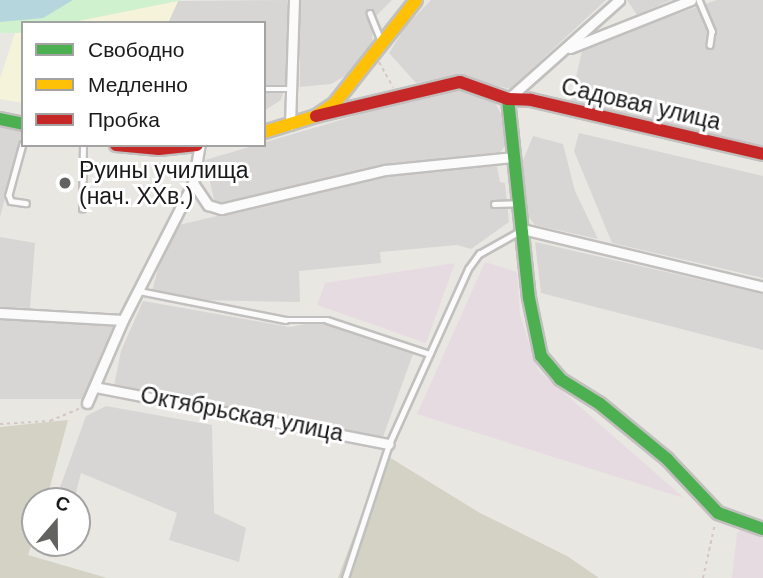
<!DOCTYPE html>
<meta charset="utf-8">
<style>
body{margin:0}
#map{position:relative;width:763px;height:578px;overflow:hidden;background:#e9e7e2;font-family:Helvetica,sans-serif}
div>[style]{position:absolute}
.residential>*{inset:0;background:#d8d6d4}
.industrial>*{inset:0;background:#e7dbe2}
.education>*{inset:0;background:#f5f4db}
.construction>*{inset:0;background:#d3d2c4}
.park>*{inset:0;background:#cff1ce}
.water>*{inset:0;background:#b5d6dd}
.path>*{height:2px;margin-top:-1px;transform-origin:0;background:repeating-linear-gradient(90deg,#d6c6c3 0 3.5px,transparent 0 7px)}
.roads{filter:drop-shadow(2px 0 #c1c0be) drop-shadow(-2px 0 #c1c0be) drop-shadow(0 2px #c1c0be) drop-shadow(0 -2px #c1c0be)}
.lane>*{height:4.5px;margin:-2.25px;padding:0 2.25px;transform-origin:2.25px;border-radius:2.25px;background:#fcfbfb}
.street>*{height:9px;margin:-4.5px;padding:0 4.5px;transform-origin:4.5px;border-radius:4.5px;background:#fcfbfb}
.fast>*{height:12px;margin:-6px;padding:0 6px;transform-origin:6px;border-radius:6px;background:#4caf50}
.slow>*{height:12px;margin:-6px;padding:0 6px;transform-origin:6px;border-radius:6px;background:#ffc107}
.jam>*{height:12px;margin:-6px;padding:0 6px;transform-origin:6px;border-radius:6px;background:#c62828}
.dots>*{width:19px;height:19px;translate:-50% -50%;box-sizing:border-box;border:4px solid #fff;border-radius:50%}
span{translate:-50% -50%;white-space:nowrap;text-align:center;line-height:1.15;-webkit-text-stroke:6px #fff;paint-order:stroke}
.street-label{font-size:23px;color:#1a1a1a}
.poi-label{font-size:23px;color:#1a1a1a}
.left{translate:0 -50%;text-align:left}
.legend{position:absolute;left:21px;top:21px;width:245px;height:126px;box-sizing:border-box;background:#fff;border:2px solid #a3a3a3;margin:0;padding:9px 12px;list-style:none;font-size:21px;color:#1a1a1a}
.legend li{display:flex;align-items:center;gap:14px;height:35px}
.legend b{width:35px;border:2px solid #a3a3a3}
.north{position:absolute;left:21px;top:487px;width:70px;height:70px;box-sizing:border-box;background:#fff;border:2px solid #a3a3a3;border-radius:50%;rotate:20deg;font-size:19px;font-weight:700;line-height:28px;text-align:center;color:#1a1a1a}
.north::after{content:'';display:block;margin:auto;width:24px;height:32px;background:#626260;clip-path:polygon(50% 0,100% 100%,50% 72%,0 100%)}
</style>
<div id="map">
<div class="residential">
<i style="clip-path:polygon(287px 0,287px 80px,281px 100px,264px 111px,264px 23px,168px 23px,178px 1px)"></i>
<i style="clip-path:polygon(299px 0,392px 0,371px 21px,373px 45px,345px 76px,331px 84px,300px 87px)"></i>
<i style="clip-path:polygon(431px 0,606px 0,510px 89px,456px 75px,416px 83px,389px 53px,406px 26px)"></i>
<i style="clip-path:polygon(627px 0,671px 0,637px 15px)"></i>
<i style="clip-path:polygon(717px 0,763px 0,763px 148px,570px 103px,583px 47px)"></i>
<i style="clip-path:polygon(456px 86px,490px 93px,501px 114px,505px 146px,498px 156px,392px 163px,215px 204px,205px 160px)"></i>
<i style="clip-path:polygon(0 125px,23px 130px,0 217px)"></i>
<i style="clip-path:polygon(579px 133px,763px 176px,763px 278px,612px 243px,574px 151px)"></i>
<i style="clip-path:polygon(533px 136px,563px 144px,575px 191px,598px 239px,535px 225px,528px 216px,522px 163px)"></i>
<i style="clip-path:polygon(497px 166px,500px 182px,505px 183px,509px 222px,471px 249px,457px 245px,380px 252px,381px 263px,299px 271px,300px 302px,194px 300px,152px 291px,163px 251px,179px 225px,397px 173px)"></i>
<i style="clip-path:polygon(0 237px,35px 243px,30px 308px,0 307px)"></i>
<i style="clip-path:polygon(535px 242px,763px 294px,763px 350px,541px 293px)"></i>
<i style="clip-path:polygon(143px 301px,290px 327px,320px 321px,413px 354px,383px 437px,114px 386px,121px 351px)"></i>
<i style="clip-path:polygon(0 318px,113px 325px,117px 330px,83px 399px,0 399px)"></i>
<i style="clip-path:polygon(106px 406px,212px 425px,214px 513px,246px 528px,239px 562px,169px 540px,177px 513px,81px 473px,74px 501px,55px 501px,86px 416px)"></i>
</div>
<div class="industrial">
<i style="clip-path:polygon(485px 262px,517px 272px,520px 315px,538px 370px,684px 498px,417px 414px)"></i>
<i style="clip-path:polygon(455px 263px,426px 343px,317px 305px,325px 283px)"></i>
<i style="clip-path:polygon(742px 528px,763px 534px,763px 578px,732px 578px,737px 533px)"></i>
</div>
<div class="education">
<i style="clip-path:polygon(178px 1px,168px 23px,68px 23px)"></i>
<i style="clip-path:polygon(23px 32px,23px 103px,0 99px,0 79px,15px 33px)"></i>
</div>
<div class="construction">
<i style="clip-path:polygon(68px 420px,46px 501px,35px 501px,35px 534px,28px 555px,107px 578px,0 578px,0 427px)"></i>
<i style="clip-path:polygon(384px 454px,480px 513px,567px 556px,599px 578px,338px 578px)"></i>
</div>
<div class="park">
<i style="clip-path:polygon(0 0,182px 0,68px 23px,23px 23px,23px 32px,15px 33px,0 33px)"></i>
</div>
<div class="water">
<i style="clip-path:polygon(0 0,73px 0,43px 18px,0 22px)"></i>
</div>
<div class="path">
<i style="left:379px;top:62px;width:29px;rotate:61deg"></i>
<i style="left:0;top:424px;width:50px;rotate:-3.4deg"></i>
<i style="left:50px;top:421px;width:34px;rotate:-23deg"></i>
<i style="left:703px;top:578px;width:55px;rotate:-77.5deg"></i>
</div>
<div class="roads">
<div class="lane">
<i style="left:699px;top:0;width:34px;rotate:67deg"></i>
<i style="left:712px;top:31px;width:14px;rotate:98deg"></i>
<i style="left:370px;top:13px;width:29px;rotate:68deg"></i>
<i style="left:264px;top:89px;width:27px"></i>
<i style="left:23px;top:144px;width:53px;rotate:105.4deg"></i>
<i style="left:9px;top:195px;width:6px;rotate:72deg"></i>
<i style="left:11px;top:201px;width:15px;rotate:8deg"></i>
<i style="left:494px;top:204px;width:24px;rotate:-2deg"></i>
<i style="left:82px;top:209px;width:64px;rotate:-89.1deg"></i>
<i style="left:139px;top:291px;width:149px;rotate:11.2deg"></i>
<i style="left:285px;top:320px;width:42px"></i>
<i style="left:327px;top:320px;width:108px;rotate:18.3deg"></i>
<i style="left:345px;top:578px;width:141px;rotate:-71.8deg"></i>
<i style="left:389px;top:444px;width:192px;rotate:-65.7deg"></i>
<i style="left:468px;top:269px;width:19px;rotate:-54deg"></i>
<i style="left:479px;top:254px;width:47px;rotate:-29.3deg"></i>
</div>
<div class="street">
<i style="left:570px;top:48px;width:130px;rotate:-21.6deg"></i>
<i style="left:508px;top:99px;width:149px;rotate:-41.7deg"></i>
<i style="left:290px;top:125px;width:125px;rotate:-88.2deg"></i>
<i style="left:193px;top:183px;width:27px;rotate:56deg"></i>
<i style="left:208px;top:205px;width:14px;rotate:17deg"></i>
<i style="left:221px;top:209px;width:169px;rotate:-13.4deg"></i>
<i style="left:385px;top:170px;width:130px;rotate:-5.8deg"></i>
<i style="left:522px;top:229px;width:248px;rotate:13.5deg"></i>
<i style="left:0;top:313px;width:123px;rotate:3.3deg"></i>
<i style="left:95px;top:387px;width:299px;rotate:11deg"></i>
<i style="left:87px;top:403px;width:90px;rotate:-66.6deg"></i>
<i style="left:123px;top:320px;width:154px;rotate:-62.9deg"></i>
<i style="left:193px;top:183px;width:39px;rotate:-80deg"></i>
</div>
<div class="fast">
<i style="left:508px;top:99px;width:200px;rotate:84deg"></i>
<i style="left:529px;top:298px;width:59px;rotate:78.3deg"></i>
<i style="left:541px;top:356px;width:30px;rotate:50deg"></i>
<i style="left:560px;top:379px;width:47px;rotate:32deg"></i>
<i style="left:600px;top:404px;width:87px;rotate:39.4deg"></i>
<i style="left:667px;top:459px;width:74px;rotate:46.6deg"></i>
<i style="left:718px;top:513px;width:48px;rotate:19.6deg"></i>
<i style="left:0;top:119px;width:24px;rotate:12deg"></i>
</div>
<div class="slow">
<i style="left:264px;top:132px;width:54px;rotate:-17.1deg"></i>
<i style="left:316px;top:116px;width:22px;rotate:-34deg"></i>
<i style="left:334px;top:104px;width:132px;rotate:-51.7deg"></i>
</div>
<div class="jam">
<i style="left:316px;top:116px;width:148px;rotate:-13.3deg"></i>
<i style="left:460px;top:82px;width:51px;rotate:19.5deg"></i>
<i style="left:508px;top:99px;width:23px;rotate:2deg"></i>
<i style="left:531px;top:100px;width:238px;rotate:13.1deg"></i>
<i style="left:116px;top:145px;width:43px;rotate:5.3deg"></i>
<i style="left:159px;top:149px;width:38px;rotate:-6deg"></i>
</div>
</div>
<div class="dots">
<i style="left:65px;top:183px;background:#626260"></i>
</div>
<div class="street-label">
<span style="left:641px;top:104px;rotate:13deg">Садовая улица</span>
<span style="left:242px;top:414px;rotate:11deg">Октябрьская улица</span>
</div>
<div class="poi-label">
<span class="left" style="left:79px;top:183px">Руины училища<br>(нач. XXв.)</span>
</div>
<ul class="legend">
<li><b style="height:9px;background:#4caf50"></b>Свободно</li>
<li><b style="height:9px;background:#ffc107"></b>Медленно</li>
<li><b style="height:9px;background:#c62828"></b>Пробка</li>
</ul>
<div class="north">С</div>
</div>
